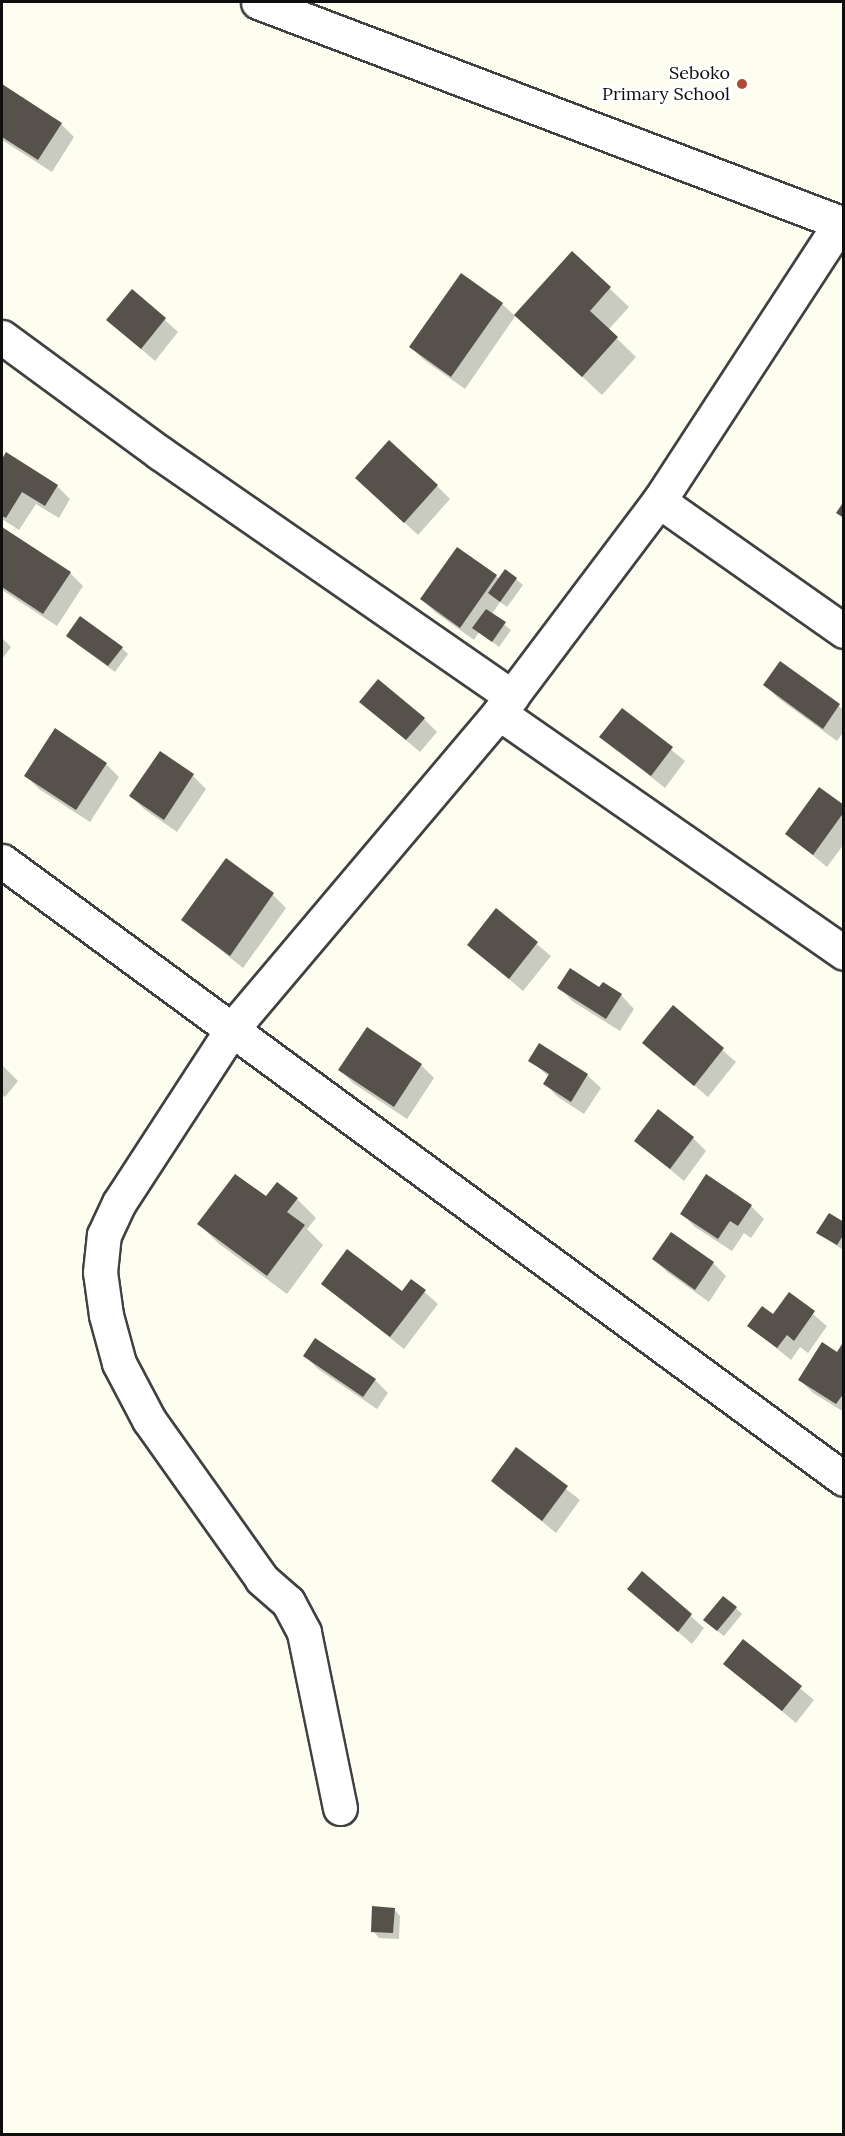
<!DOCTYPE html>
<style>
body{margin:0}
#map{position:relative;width:845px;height:2136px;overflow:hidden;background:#fdfef0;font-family:Lora,serif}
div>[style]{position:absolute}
.shadow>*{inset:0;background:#0003}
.building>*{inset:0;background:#56524b}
.roads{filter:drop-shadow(2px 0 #414141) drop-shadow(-2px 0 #414141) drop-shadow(0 2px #414141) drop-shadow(0 -2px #414141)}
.minor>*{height:33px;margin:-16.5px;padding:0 16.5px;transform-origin:16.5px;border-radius:16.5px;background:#fff}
.dots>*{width:16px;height:16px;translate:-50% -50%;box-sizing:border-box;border:3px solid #fff;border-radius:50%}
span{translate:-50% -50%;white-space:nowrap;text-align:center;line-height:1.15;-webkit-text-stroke:6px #fff;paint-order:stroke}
.poi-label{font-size:18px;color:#0e0e0e}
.right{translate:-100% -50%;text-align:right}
.frame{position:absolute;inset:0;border:3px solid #0e0e0e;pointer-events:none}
</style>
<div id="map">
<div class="shadow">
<i style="clip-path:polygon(2px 86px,61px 124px,74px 137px,52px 172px,2px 140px)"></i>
<i style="clip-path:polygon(572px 253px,629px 307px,608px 330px,636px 357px,602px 395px,516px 315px,465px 389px,424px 360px,411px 347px,502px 304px,515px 316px)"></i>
<i style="clip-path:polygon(133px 291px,178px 332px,155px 361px,108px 320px)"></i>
<i style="clip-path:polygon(6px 454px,57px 486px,70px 499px,59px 518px,36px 504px,19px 530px,2px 519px,2px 462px)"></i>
<i style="clip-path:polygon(437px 486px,450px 499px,418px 535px,370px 491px)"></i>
<i style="clip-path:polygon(2px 529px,70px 573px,83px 586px,57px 626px,2px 590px)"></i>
<i style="clip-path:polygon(496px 576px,499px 579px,516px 579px,523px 585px,507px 607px,500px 602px,492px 614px,511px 630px,499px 647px,479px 632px,474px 640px,435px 612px,422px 599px)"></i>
<i style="clip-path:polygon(2px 638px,11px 647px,2px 659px)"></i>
<i style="clip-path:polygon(74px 642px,122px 648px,128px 654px,115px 672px)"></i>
<i style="clip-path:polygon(781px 663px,844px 710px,844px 731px,837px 741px,778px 698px,765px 685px)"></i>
<i style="clip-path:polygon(361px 702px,424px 719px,437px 732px,420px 752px)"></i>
<i style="clip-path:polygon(622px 710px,685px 761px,665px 788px,601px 737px)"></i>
<i style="clip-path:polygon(160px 753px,193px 776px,206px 789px,177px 832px,144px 809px,131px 796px)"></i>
<i style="clip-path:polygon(106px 764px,119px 777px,90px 822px,39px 789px,26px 776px)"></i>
<i style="clip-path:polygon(844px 807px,844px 844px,827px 867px,787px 834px)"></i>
<i style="clip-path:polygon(226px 860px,273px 895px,286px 908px,243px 968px,183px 920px)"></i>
<i style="clip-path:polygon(496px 910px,551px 956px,523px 991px,469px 945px)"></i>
<i style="clip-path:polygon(603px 984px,621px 995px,634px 1009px,620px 1031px,572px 1001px,559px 987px,600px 989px)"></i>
<i style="clip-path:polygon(673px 1007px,736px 1062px,708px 1097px,644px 1043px)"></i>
<i style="clip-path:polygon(540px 1045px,587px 1075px,601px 1088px,584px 1114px,558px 1097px,545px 1084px,549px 1077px,530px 1060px)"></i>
<i style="clip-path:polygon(2px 1065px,18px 1081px,5px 1097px,2px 1095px)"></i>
<i style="clip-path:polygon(421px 1065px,434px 1078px,407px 1119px,353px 1083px,340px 1070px)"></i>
<i style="clip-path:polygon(693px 1138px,706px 1151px,684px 1181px,636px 1141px)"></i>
<i style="clip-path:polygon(266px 1198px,297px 1199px,316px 1218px,307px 1229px,323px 1245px,287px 1294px,218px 1243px,199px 1224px)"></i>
<i style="clip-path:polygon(751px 1206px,764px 1219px,751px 1238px,744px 1233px,732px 1251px,695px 1227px,682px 1214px)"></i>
<i style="clip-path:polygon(844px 1224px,843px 1250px,818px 1233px)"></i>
<i style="clip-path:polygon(654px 1259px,713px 1263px,726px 1276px,709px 1302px,667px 1272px)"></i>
<i style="clip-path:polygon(412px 1281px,438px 1304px,404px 1349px,323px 1284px,402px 1293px)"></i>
<i style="clip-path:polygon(789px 1294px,827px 1326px,808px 1353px,800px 1347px,791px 1360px,749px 1326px,773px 1316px)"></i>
<i style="clip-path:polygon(844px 1344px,844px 1412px,813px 1393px,800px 1380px,837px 1354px)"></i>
<i style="clip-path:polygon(305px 1356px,375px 1380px,388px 1393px,377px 1409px,318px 1369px)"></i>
<i style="clip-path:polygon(516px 1449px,580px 1500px,556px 1533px,493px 1481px)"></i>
<i style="clip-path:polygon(642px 1573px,704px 1628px,692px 1644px,629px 1589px)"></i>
<i style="clip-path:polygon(736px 1608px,742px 1614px,724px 1636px,711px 1626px)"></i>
<i style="clip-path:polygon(743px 1641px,814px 1700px,796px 1723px,725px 1664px)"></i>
<i style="clip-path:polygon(394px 1909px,400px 1916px,399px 1939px,379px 1938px,373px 1931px)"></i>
</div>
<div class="building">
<i style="clip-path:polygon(2px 84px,62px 123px,38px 160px,2px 137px)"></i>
<i style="clip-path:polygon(572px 251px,611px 287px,590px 311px,618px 337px,582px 377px,514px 315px)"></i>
<i style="clip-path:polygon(461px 273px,503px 303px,451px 377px,409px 347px)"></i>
<i style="clip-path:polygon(132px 289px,166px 318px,141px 349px,106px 320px)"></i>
<i style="clip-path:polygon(389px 440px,438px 485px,404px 523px,355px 478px)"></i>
<i style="clip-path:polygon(6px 452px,58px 485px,45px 506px,22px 492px,6px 518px,2px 516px,2px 459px)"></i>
<i style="clip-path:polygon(844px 501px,844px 518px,836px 513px)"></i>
<i style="clip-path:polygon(2px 527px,71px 572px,43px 614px,2px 587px)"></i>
<i style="clip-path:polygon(457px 547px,497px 575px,460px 628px,420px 599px)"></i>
<i style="clip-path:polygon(505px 569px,517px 578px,500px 602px,488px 593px)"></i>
<i style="clip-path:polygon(486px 609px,506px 622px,492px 642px,472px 628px)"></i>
<i style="clip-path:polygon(80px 616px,123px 647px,108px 666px,66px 636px)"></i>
<i style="clip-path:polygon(780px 661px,840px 704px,823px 729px,763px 685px)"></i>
<i style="clip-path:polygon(378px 679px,425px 718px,406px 740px,359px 702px)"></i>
<i style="clip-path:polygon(622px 708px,673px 747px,651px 776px,599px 737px)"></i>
<i style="clip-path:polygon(55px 728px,107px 763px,76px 810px,24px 776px)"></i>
<i style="clip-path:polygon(160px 751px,194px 774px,164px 820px,129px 796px)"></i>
<i style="clip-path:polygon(819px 787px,844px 805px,844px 812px,813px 855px,785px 834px)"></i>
<i style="clip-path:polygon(226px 858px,274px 893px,230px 956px,181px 920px)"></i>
<i style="clip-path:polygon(496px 908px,538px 942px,509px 979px,467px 945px)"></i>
<i style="clip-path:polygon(570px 968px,599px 987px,603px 982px,622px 994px,606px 1019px,557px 988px)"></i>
<i style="clip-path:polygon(673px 1005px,724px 1048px,694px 1086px,642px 1043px)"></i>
<i style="clip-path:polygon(367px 1027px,422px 1064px,394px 1107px,338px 1070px)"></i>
<i style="clip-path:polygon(539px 1043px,588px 1074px,571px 1102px,543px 1084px,549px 1074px,528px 1061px)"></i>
<i style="clip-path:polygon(658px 1109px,694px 1137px,670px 1169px,634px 1141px)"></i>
<i style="clip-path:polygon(235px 1174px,266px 1196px,277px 1182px,298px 1198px,287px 1212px,305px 1225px,267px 1276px,197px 1224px)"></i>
<i style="clip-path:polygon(706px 1174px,752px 1205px,738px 1226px,730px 1221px,718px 1239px,680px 1214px)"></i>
<i style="clip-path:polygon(829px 1213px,844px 1222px,844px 1234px,837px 1245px,816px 1233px)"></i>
<i style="clip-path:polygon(671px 1232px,714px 1262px,695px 1290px,652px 1259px)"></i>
<i style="clip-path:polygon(347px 1249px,402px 1291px,411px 1279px,426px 1290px,390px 1337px,321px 1284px)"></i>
<i style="clip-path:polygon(789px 1292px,815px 1311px,794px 1341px,787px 1335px,777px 1348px,747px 1326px,762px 1306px,773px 1314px)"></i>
<i style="clip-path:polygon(315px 1338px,376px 1379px,363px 1397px,303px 1356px)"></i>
<i style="clip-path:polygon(844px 1341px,844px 1393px,836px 1404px,798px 1380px,822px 1342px,837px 1352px)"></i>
<i style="clip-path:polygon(516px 1447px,568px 1486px,542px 1521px,491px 1481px)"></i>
<i style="clip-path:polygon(642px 1571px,692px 1614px,678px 1632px,627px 1589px)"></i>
<i style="clip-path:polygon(723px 1596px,737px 1607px,717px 1631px,703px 1620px)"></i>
<i style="clip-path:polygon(743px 1639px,802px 1686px,782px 1711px,723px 1664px)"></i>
<i style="clip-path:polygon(372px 1906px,395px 1908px,393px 1933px,371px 1932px)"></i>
</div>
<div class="roads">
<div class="minor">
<i style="left:258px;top:2px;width:627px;rotate:20.75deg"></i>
<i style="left:2px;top:337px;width:196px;rotate:36.3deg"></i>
<i style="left:160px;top:453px;width:428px;rotate:34.7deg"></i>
<i style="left:659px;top:501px;width:226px;rotate:35.1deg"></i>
<i style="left:499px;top:713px;width:420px;rotate:34.8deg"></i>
<i style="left:2px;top:861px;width:1044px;rotate:36.28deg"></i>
<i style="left:340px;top:1808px;width:180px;rotate:-101.6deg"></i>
<i style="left:304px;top:1632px;width:34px;rotate:-118deg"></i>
<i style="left:288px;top:1602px;width:35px;rotate:-139deg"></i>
<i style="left:262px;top:1579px;width:195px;rotate:-125.4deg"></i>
<i style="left:149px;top:1420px;width:64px;rotate:-117.8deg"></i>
<i style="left:119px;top:1363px;width:50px;rotate:-105.2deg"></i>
<i style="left:106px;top:1315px;width:43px;rotate:-97.9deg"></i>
<i style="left:100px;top:1272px;width:37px;rotate:-84deg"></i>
<i style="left:104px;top:1235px;width:35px;rotate:-65deg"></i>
<i style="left:119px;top:1203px;width:207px;rotate:-57deg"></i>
<i style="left:232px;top:1029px;width:414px;rotate:-49.8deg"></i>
<i style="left:499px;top:713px;width:266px;rotate:-53deg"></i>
<i style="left:659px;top:501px;width:332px;rotate:-56.9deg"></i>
</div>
</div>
<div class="dots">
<i style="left:742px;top:84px;background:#b34931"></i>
</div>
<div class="poi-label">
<span class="right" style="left:730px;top:84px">Seboko<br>Primary School</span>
</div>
<div class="frame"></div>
</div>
